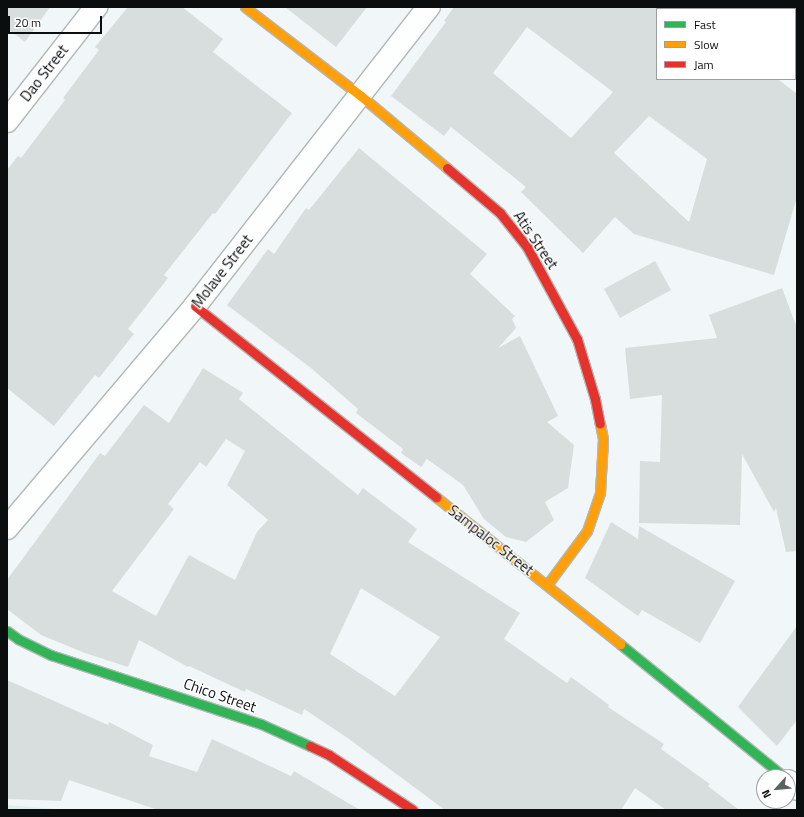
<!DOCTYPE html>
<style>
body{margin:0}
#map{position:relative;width:804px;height:817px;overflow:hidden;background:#f1f7f8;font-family:"Titillium Web",sans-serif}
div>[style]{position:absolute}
.built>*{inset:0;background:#deedee}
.building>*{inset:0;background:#d8ddde}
.roads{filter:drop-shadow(1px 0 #b2b7b7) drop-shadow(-1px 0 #b2b7b7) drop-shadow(0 1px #b2b7b7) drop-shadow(0 -1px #b2b7b7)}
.street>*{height:22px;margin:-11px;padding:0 11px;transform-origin:11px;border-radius:11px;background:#fdfefe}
.fast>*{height:9px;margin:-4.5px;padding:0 4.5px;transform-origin:4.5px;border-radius:4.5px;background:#30b455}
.slow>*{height:9px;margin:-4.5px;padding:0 4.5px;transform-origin:4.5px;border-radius:4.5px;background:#ff9f0a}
.jam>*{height:9px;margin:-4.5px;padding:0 4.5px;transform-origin:4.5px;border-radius:4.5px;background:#e5322d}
span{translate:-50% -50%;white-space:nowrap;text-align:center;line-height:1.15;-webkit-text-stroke:3px #fff;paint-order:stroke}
.street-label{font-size:15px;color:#0a0e0f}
.frame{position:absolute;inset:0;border:8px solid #0a0e0f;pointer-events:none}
.legend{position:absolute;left:656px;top:8px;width:140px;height:72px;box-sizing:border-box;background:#fff;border:1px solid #9d9f9f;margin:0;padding:5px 7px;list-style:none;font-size:12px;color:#0a0e0f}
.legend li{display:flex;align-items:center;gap:8px;height:20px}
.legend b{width:20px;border:1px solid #9d9f9f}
.north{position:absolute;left:756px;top:769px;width:40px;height:40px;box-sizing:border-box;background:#fff;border:1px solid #9d9f9f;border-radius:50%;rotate:243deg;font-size:11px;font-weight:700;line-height:16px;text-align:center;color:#0a0e0f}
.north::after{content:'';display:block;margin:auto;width:14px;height:18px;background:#5b6061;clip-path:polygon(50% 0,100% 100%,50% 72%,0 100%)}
.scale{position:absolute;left:8px;top:16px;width:94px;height:18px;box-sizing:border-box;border:2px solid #0a0e0f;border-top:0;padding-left:5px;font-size:12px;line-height:14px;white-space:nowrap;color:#0a0e0f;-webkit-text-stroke:3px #fff;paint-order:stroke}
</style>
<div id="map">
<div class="built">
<i style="clip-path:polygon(7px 805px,68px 810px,71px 810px,7px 810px)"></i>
</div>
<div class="building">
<i style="clip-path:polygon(7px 7px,50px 7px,25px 42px,7px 28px)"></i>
<i style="clip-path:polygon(128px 7px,182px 7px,223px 39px,213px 52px,292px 113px,215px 214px,213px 213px,164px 275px,168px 278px,128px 329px,134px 334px,99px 378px,95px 375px,54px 426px,7px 388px,7px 170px,18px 156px,21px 158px,65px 100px,63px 98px,99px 50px,95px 47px)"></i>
<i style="clip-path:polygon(285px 7px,367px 7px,336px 47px)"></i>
<i style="clip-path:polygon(evenodd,454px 7px,657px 7px,657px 79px,778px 79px,797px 94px,797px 197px,774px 275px,634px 234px,615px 217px,583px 253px,521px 192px,526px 187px,451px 127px,444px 136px,391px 96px,446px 22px,444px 21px,454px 7px,527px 27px,613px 92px,571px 138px,493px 73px,527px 27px,454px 7px,649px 116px,707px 159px,689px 222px,614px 153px,649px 116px)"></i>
<i style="clip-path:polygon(359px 148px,487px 254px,470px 274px,515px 316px,512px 319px,516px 328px,498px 348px,520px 336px,558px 416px,547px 422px,574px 445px,568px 488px,545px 502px,554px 520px,526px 542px,506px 537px,484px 519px,463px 485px,427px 459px,421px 467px,401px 453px,403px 449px,356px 413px,358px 409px,311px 368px,227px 305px,268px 249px,274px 254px,306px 208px,309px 210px)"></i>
<i style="clip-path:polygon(655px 261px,671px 290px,620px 318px,604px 289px)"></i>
<i style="clip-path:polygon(782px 288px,797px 328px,797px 551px,786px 552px,776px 508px,774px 512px,742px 454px,740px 525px,639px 523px,640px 461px,660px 462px,662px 395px,630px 399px,625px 348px,717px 338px,709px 315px)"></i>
<i style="clip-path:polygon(evenodd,203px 368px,243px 393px,239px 399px,358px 495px,363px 488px,417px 529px,408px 542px,520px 613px,504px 639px,567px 683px,571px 677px,609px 705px,608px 707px,664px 744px,661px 749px,710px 784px,708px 786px,739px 810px,666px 810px,635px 788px,621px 810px,445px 810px,349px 739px,304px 709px,302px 715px,246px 689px,245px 692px,189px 666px,188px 667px,139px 640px,128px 667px,85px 653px,41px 635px,7px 609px,7px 580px,100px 453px,105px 456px,144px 405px,169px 423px,203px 368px,226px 439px,245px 451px,227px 485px,268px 520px,257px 532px,235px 580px,189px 555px,156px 616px,112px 591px,174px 509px,168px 504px,200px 462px,206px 467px,226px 439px,203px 368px,361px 588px,440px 637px,395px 696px,330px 654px,361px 588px)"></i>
<i style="clip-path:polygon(611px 522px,638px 539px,639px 526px,735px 581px,700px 643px,642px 610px,638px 616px,585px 578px)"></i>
<i style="clip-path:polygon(797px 626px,797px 720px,777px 746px,738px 707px)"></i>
<i style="clip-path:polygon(7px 680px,108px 725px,109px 722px,153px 745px,149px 756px,197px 772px,212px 739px,291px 776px,294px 771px,360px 810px,158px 810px,69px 780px,61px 801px,7px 799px)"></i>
</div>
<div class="roads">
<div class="street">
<i style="left:740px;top:7px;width:4px;rotate:34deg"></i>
<i style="left:795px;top:47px;width:3px;rotate:45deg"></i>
<i style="left:7px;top:121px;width:145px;rotate:-52deg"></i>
<i style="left:7px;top:528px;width:291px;rotate:-49.7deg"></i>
<i style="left:195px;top:306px;width:380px;rotate:-52deg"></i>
<i style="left:788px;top:781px;width:12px;rotate:42deg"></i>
</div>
<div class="fast">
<i style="left:7px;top:631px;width:14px;rotate:36deg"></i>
<i style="left:18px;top:639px;width:37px;rotate:26deg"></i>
<i style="left:51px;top:655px;width:221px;rotate:18.2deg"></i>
<i style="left:261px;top:724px;width:54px;rotate:24.2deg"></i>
<i style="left:620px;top:644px;width:211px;rotate:39deg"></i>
</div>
<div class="slow">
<i style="left:245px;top:7px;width:146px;rotate:37.5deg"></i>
<i style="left:361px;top:96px;width:112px;rotate:39.9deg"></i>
<i style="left:436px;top:497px;width:236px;rotate:38.6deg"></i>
<i style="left:547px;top:585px;width:67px;rotate:-53.5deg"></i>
<i style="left:587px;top:531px;width:40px;rotate:-71.1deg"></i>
<i style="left:600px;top:493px;width:54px;rotate:-86.8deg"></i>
<i style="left:603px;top:439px;width:15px;rotate:-101deg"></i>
</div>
<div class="jam">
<i style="left:447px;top:168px;width:70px;rotate:40.3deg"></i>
<i style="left:500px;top:213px;width:43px;rotate:51.5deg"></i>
<i style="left:527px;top:247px;width:105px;rotate:61.5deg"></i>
<i style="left:577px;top:339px;width:63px;rotate:73.3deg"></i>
<i style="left:595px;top:399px;width:25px;rotate:79deg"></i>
<i style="left:195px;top:306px;width:308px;rotate:38.4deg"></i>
<i style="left:310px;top:746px;width:21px;rotate:25deg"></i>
<i style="left:329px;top:755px;width:100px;rotate:33.2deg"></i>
</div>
</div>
<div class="street-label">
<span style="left:44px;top:73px;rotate:-52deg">Dao Street</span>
<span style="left:536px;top:240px;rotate:56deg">Atis Street</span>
<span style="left:222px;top:271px;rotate:-52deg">Molave Street</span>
<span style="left:491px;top:540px;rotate:38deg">Sampaloc Street</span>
<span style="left:220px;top:695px;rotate:19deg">Chico Street</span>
</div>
<div class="frame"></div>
<ul class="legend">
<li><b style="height:5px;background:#30b455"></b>Fast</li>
<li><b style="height:5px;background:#ff9f0a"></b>Slow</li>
<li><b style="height:5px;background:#e5322d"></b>Jam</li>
</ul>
<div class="north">N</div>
<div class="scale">20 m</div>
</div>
